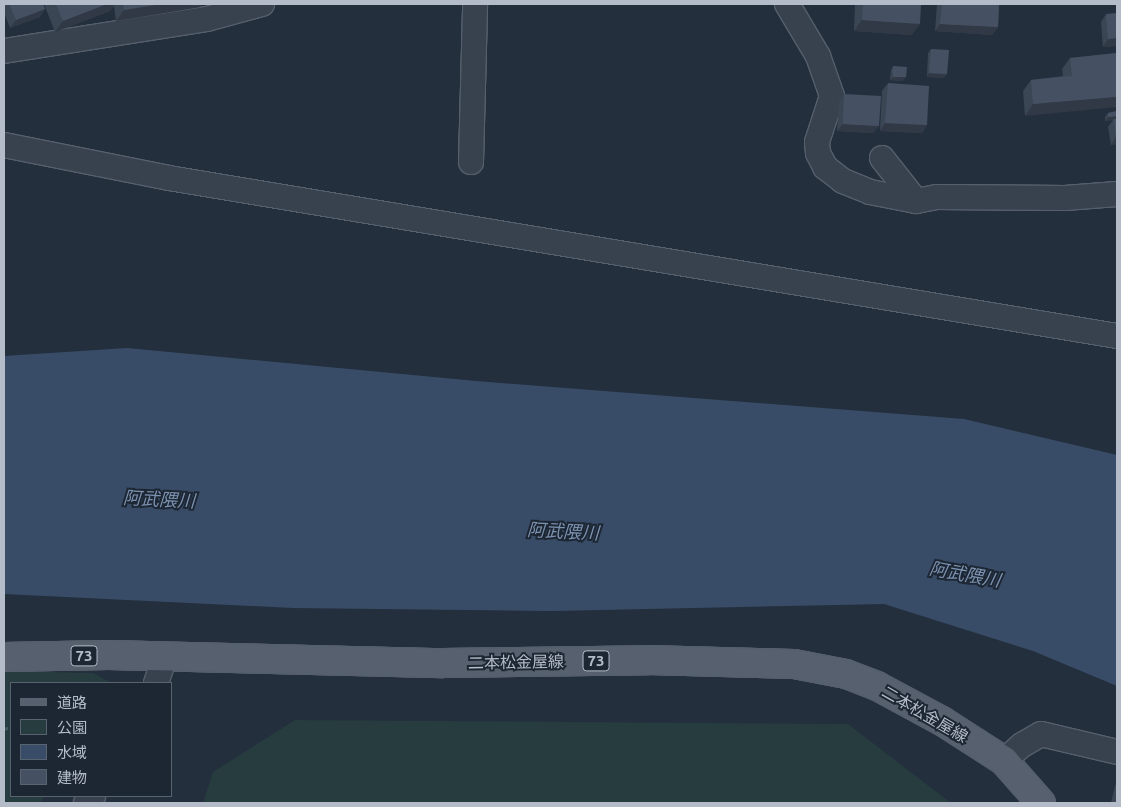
<!DOCTYPE html>
<meta charset="utf-8">
<style>
body{margin:0}
#map{position:relative;width:1121px;height:807px;overflow:hidden;background:#242f3e;font-family:Ubuntu,"Noto Sans JP",sans-serif}
div>[style]{position:absolute}
.green>*{inset:0;background:#263c3f}
.water>*{inset:0;background:#394c67}
.path>*{height:3px;margin-top:-1.5px;transform-origin:0;background:repeating-linear-gradient(90deg,#44595c 0 4px,transparent 0 8px)}
.roads{filter:drop-shadow(1px 0 #565f6c) drop-shadow(-1px 0 #565f6c) drop-shadow(0 1px #565f6c) drop-shadow(0 -1px #565f6c)}
.minor>*{height:24px;margin:-12px;padding:0 12px;transform-origin:12px;border-radius:12px;background:#38414e}
.major>*{height:28px;margin:-14px;padding:0 14px;transform-origin:14px;border-radius:14px;background:#56606e}
.wall>*{inset:0;background:#3b4654}
.shaded-wall>*{inset:0;background:#303945}
.building>*{inset:0;background:#455162}
span{translate:-50% -50%;white-space:nowrap;text-align:center;line-height:1.15;-webkit-text-stroke:4px #1d2633;paint-order:stroke}
.shield-label span{padding:1px 4px;background:#1d2633;border:1px solid;border-radius:4px;-webkit-text-stroke-width:0}
.shield-label{font-size:15px;color:#b4bcc9;font-weight:700}
.street-label{font-size:16px;color:#b4bcc9}
.water-label{font-size:18px;color:#7c92b1;font-style:italic}
.frame{position:absolute;inset:0;border:5px solid #b4bcc9;pointer-events:none}
.legend{position:absolute;left:10px;top:682px;width:162px;height:115px;box-sizing:border-box;background:#1d2633;border:1px solid #59626f;margin:0;padding:6px 9px;list-style:none;font-size:15px;color:#b4bcc9}
.legend li{display:flex;align-items:center;gap:10px;height:25px}
.legend b{width:25px;border:1px solid #59626f}
</style>
<div id="map">
<div class="green">
<i style="clip-path:polygon(4px 671px,93px 673px,112px 683px,11px 683px,11px 796px,46px 796px,39px 803px,4px 803px)"></i>
<i style="clip-path:polygon(295px 720px,848px 724px,951px 803px,203px 803px,213px 772px)"></i>
</div>
<div class="water">
<i style="clip-path:polygon(127px 348px,476px 381px,964px 419px,1117px 455px,1117px 686px,1033px 651px,884px 604px,553px 611px,293px 608px,4px 594px,4px 356px)"></i>
</div>
<div class="path">
<i style="left:4px;top:729px;width:7px;rotate:-16deg"></i>
</div>
<div class="roads">
<div class="minor">
<i style="left:787px;top:4px;width:61px;rotate:59.2deg"></i>
<i style="left:818px;top:56px;width:42px;rotate:70.7deg"></i>
<i style="left:832px;top:96px;width:48px;rotate:108.1deg"></i>
<i style="left:817px;top:142px;width:11px;rotate:85deg"></i>
<i style="left:818px;top:153px;width:16px;rotate:63deg"></i>
<i style="left:825px;top:167px;width:23px;rotate:38deg"></i>
<i style="left:843px;top:181px;width:29px;rotate:22deg"></i>
<i style="left:870px;top:192px;width:47px;rotate:11.1deg"></i>
<i style="left:4px;top:51px;width:206px;rotate:-9deg"></i>
<i style="left:207px;top:19px;width:57px;rotate:-15.3deg"></i>
<i style="left:4px;top:145px;width:168px;rotate:11.3deg"></i>
<i style="left:169px;top:178px;width:961px;rotate:9.46deg"></i>
<i style="left:882px;top:158px;width:55px;rotate:51.7deg"></i>
<i style="left:916px;top:201px;width:21px;rotate:-11deg"></i>
<i style="left:937px;top:197px;width:128px;rotate:0.4deg"></i>
<i style="left:1065px;top:198px;width:52px;rotate:-4.4deg"></i>
<i style="left:471px;top:162px;width:158px;rotate:-88.5deg"></i>
<i style="left:156px;top:683px;width:28px;rotate:-71deg"></i>
<i style="left:1004px;top:761px;width:24px;rotate:-42deg"></i>
<i style="left:1022px;top:745px;width:22px;rotate:-30deg"></i>
<i style="left:1041px;top:734px;width:78px;rotate:13.3deg"></i>
<i style="left:86px;top:803px;width:10px;rotate:-45deg"></i>
</div>
<div class="major">
<i style="left:4px;top:657px;width:105px;rotate:-1.1deg"></i>
<i style="left:109px;top:655px;width:334px;rotate:1.4deg"></i>
<i style="left:443px;top:663px;width:205px;rotate:-0.8deg"></i>
<i style="left:648px;top:660px;width:146px;rotate:1.6deg"></i>
<i style="left:794px;top:664px;width:53px;rotate:10.9deg"></i>
<i style="left:846px;top:674px;width:33px;rotate:21deg"></i>
<i style="left:877px;top:686px;width:74px;rotate:28.3deg"></i>
<i style="left:942px;top:721px;width:74px;rotate:32.8deg"></i>
<i style="left:1004px;top:761px;width:56px;rotate:48.6deg"></i>
</div>
</div>
<div class="wall">
<i style="clip-path:polygon(4px 4px,43px 4px,45px 9px,40px 17px,10px 28px,4px 12px)"></i>
<i style="clip-path:polygon(44px 4px,202px 4px,200px 7px,116px 21px,114px 6px,110px 11px,55px 32px)"></i>
<i style="clip-path:polygon(855px 4px,921px 4px,912px 35px,854px 31px)"></i>
<i style="clip-path:polygon(937px 4px,999px 4px,998px 27px,992px 35px,935px 31px)"></i>
<i style="clip-path:polygon(1106px 14px,1117px 46px,1103px 47px,1101px 22px)"></i>
<i style="clip-path:polygon(931px 49px,947px 74px,944px 78px,927px 77px,928px 53px)"></i>
<i style="clip-path:polygon(1117px 53px,1025px 116px,1023px 91px,1031px 80px,1063px 76px,1062px 69px,1070px 58px)"></i>
<i style="clip-path:polygon(893px 66px,903px 81px,890px 80px,891px 70px)"></i>
<i style="clip-path:polygon(888px 83px,927px 125px,922px 133px,880px 131px,882px 91px)"></i>
<i style="clip-path:polygon(844px 94px,879px 126px,873px 133px,837px 131px,839px 101px)"></i>
<i style="clip-path:polygon(1117px 111px,1117px 144px,1111px 145px,1108px 127px,1113px 120px,1105px 121px,1105px 117px,1108px 113px)"></i>
<i style="clip-path:polygon(1117px 782px,1117px 803px,1111px 803px,1115px 786px)"></i>
</div>
<div class="shaded-wall">
<i style="clip-path:polygon(107px 4px,115px 4px,110px 11px,55px 32px,63px 21px)"></i>
<i style="clip-path:polygon(161px 4px,202px 4px,200px 7px,116px 21px,124px 10px)"></i>
<i style="clip-path:polygon(45px 9px,40px 17px,10px 28px,16px 20px)"></i>
<i style="clip-path:polygon(862px 20px,920px 24px,912px 35px,854px 31px)"></i>
<i style="clip-path:polygon(940px 24px,998px 27px,992px 35px,935px 31px)"></i>
<i style="clip-path:polygon(1117px 38px,1117px 46px,1103px 47px,1108px 39px)"></i>
<i style="clip-path:polygon(929px 73px,947px 74px,944px 78px,927px 77px)"></i>
<i style="clip-path:polygon(893px 77px,906px 77px,903px 81px,890px 80px)"></i>
<i style="clip-path:polygon(1117px 97px,1117px 107px,1025px 116px,1033px 104px)"></i>
<i style="clip-path:polygon(1117px 116px,1117px 119px,1105px 121px,1108px 117px)"></i>
<i style="clip-path:polygon(885px 123px,927px 125px,922px 133px,880px 131px)"></i>
<i style="clip-path:polygon(843px 124px,879px 126px,873px 133px,837px 131px)"></i>
<i style="clip-path:polygon(1116px 137px,1117px 137px,1117px 144px,1111px 145px)"></i>
</div>
<div class="building">
<i style="clip-path:polygon(9px 4px,43px 4px,45px 9px,16px 20px)"></i>
<i style="clip-path:polygon(56px 4px,107px 4px,63px 21px)"></i>
<i style="clip-path:polygon(123px 4px,161px 4px,124px 10px)"></i>
<i style="clip-path:polygon(863px 4px,921px 4px,920px 24px,862px 20px)"></i>
<i style="clip-path:polygon(942px 4px,999px 4px,998px 27px,940px 24px)"></i>
<i style="clip-path:polygon(1117px 13px,1117px 38px,1108px 39px,1106px 14px)"></i>
<i style="clip-path:polygon(931px 49px,949px 50px,947px 74px,929px 73px)"></i>
<i style="clip-path:polygon(1117px 53px,1117px 97px,1033px 104px,1031px 80px,1072px 76px,1070px 58px)"></i>
<i style="clip-path:polygon(893px 66px,907px 67px,906px 77px,893px 77px)"></i>
<i style="clip-path:polygon(888px 83px,929px 86px,927px 125px,885px 123px)"></i>
<i style="clip-path:polygon(844px 94px,881px 96px,879px 126px,843px 124px)"></i>
<i style="clip-path:polygon(1117px 111px,1117px 116px,1108px 117px,1108px 113px)"></i>
<i style="clip-path:polygon(1114px 119px,1117px 119px,1117px 137px,1116px 137px)"></i>
</div>
<div class="shield-label">
<span style="left:84px;top:656px">73</span>
<span style="left:596px;top:661px">73</span>
</div>
<div class="street-label">
<span style="left:516px;top:662px;rotate:-1deg">二本松金屋線</span>
<span style="left:925px;top:714px;rotate:30deg">二本松金屋線</span>
</div>
<div class="water-label">
<span style="left:159px;top:499px;rotate:3deg">阿武隈川</span>
<span style="left:563px;top:531px;rotate:3deg">阿武隈川</span>
<span style="left:965px;top:574px;rotate:10deg">阿武隈川</span>
</div>
<div class="frame"></div>
<ul class="legend">
<li><b style="height:6px;background:#56606e"></b>道路</li>
<li><b style="height:14px;background:#263c3f"></b>公園</li>
<li><b style="height:14px;background:#394c67"></b>水域</li>
<li><b style="height:14px;background:#455162"></b>建物</li>
</ul>
</div>
